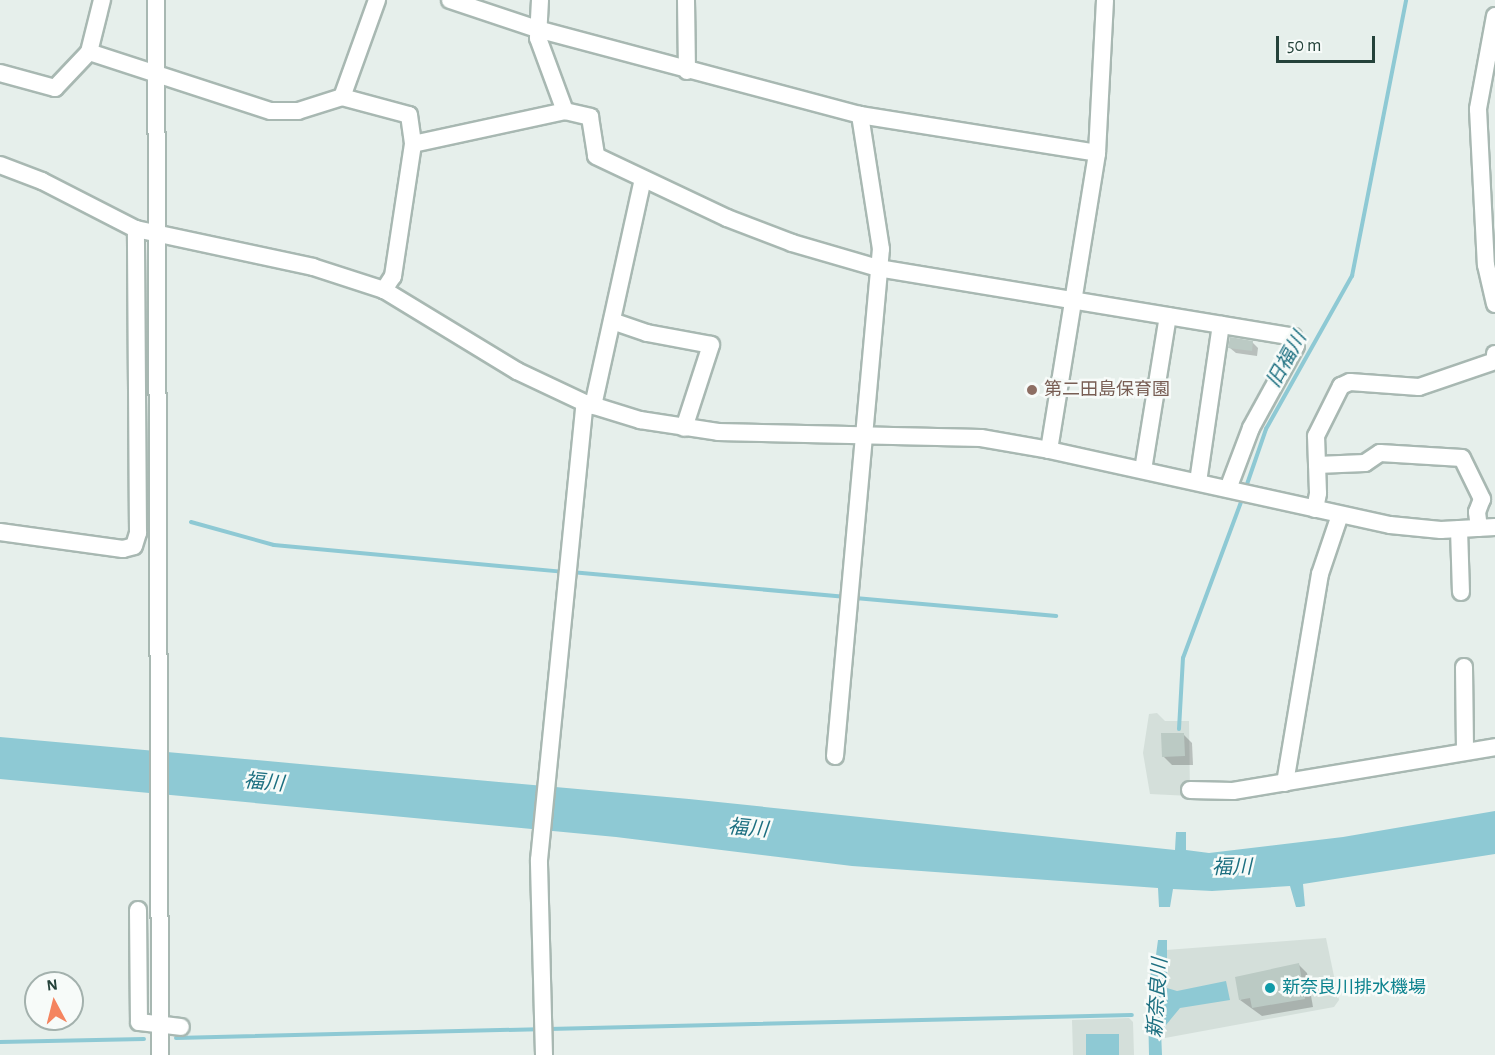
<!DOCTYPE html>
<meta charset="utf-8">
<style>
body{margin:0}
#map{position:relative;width:1495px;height:1055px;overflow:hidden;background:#e6efeb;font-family:"Alegreya Sans","Noto Sans JP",sans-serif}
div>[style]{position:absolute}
.built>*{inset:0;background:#d4dfda}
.water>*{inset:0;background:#8ec9d4}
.shadow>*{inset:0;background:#0003}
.stream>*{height:4px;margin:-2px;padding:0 2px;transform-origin:2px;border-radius:2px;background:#8ec9d4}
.building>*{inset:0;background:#bbcac4}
.roads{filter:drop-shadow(2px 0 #a8b8b2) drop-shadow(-2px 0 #a8b8b2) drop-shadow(0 2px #a8b8b2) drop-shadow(0 -2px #a8b8b2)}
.minor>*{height:16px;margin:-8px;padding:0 8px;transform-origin:8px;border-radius:8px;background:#fff}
.dots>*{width:16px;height:16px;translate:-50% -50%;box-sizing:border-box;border:3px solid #f7fbf9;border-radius:50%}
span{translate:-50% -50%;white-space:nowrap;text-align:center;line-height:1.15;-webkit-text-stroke:5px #f7fbf9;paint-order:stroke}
.education-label{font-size:18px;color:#785e54}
.left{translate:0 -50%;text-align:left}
.culture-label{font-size:18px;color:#0d838f}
.water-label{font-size:20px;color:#1c6f80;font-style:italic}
.north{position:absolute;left:24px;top:971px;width:60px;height:60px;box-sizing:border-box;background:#f7fbf9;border:2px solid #a3b1ad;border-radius:50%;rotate:353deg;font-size:16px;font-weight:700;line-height:24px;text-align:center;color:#24423a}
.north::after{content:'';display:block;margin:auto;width:21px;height:27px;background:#f4845f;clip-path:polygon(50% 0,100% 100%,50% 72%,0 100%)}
.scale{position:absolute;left:1276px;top:36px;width:99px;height:27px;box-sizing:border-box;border:3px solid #24423a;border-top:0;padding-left:8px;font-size:18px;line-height:21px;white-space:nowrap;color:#24423a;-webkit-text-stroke:4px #f7fbf9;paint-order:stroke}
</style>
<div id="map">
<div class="built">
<i style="clip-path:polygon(1157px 713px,1165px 721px,1189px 721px,1190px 796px,1150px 794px,1143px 753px,1149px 714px)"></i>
<i style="clip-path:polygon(1326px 938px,1339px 1000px,1334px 1007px,1165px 1038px,1166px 950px)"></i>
<i style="clip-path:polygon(1129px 1018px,1133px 1022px,1134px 1055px,1073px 1055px,1072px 1020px)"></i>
</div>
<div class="water">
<i style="clip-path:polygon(0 737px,689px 799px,1175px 850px,1176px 832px,1186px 832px,1186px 850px,1209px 853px,1343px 837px,1495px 811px,1495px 854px,1303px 884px,1305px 906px,1300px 907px,1296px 907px,1290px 886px,1212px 891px,1173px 889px,1170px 907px,1159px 907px,1158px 888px,852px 866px,616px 837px,0 779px)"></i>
<i style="clip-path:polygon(1158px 940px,1167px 940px,1167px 988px,1177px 991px,1226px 981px,1230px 1000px,1180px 1008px,1161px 1031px,1162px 1055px,1149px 1055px,1148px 1007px,1152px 956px,1156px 955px)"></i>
<i style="clip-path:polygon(1086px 1034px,1119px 1034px,1119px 1055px,1086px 1055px)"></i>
</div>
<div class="shadow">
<i style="clip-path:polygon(1252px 342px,1258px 348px,1257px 356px,1236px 353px,1230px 348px)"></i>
<i style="clip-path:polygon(1183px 734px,1192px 743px,1193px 765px,1172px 765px,1163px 756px)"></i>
<i style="clip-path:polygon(1298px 964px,1307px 973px,1313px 1007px,1262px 1016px,1240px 1000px)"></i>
</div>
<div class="stream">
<i style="left:1245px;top:490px;width:65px;rotate:-71deg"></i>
<i style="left:1266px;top:429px;width:176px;rotate:-60.7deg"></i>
<i style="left:1352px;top:276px;width:281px;rotate:-78.9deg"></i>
<i style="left:191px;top:522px;width:86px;rotate:15.5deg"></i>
<i style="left:274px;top:545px;width:291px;rotate:5.3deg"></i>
<i style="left:571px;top:572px;width:274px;rotate:5.2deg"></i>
<i style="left:855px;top:598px;width:202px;rotate:5.1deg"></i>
<i style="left:1179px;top:729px;width:71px;rotate:-86.8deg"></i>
<i style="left:1183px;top:658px;width:172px;rotate:-69.6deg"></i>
<i style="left:549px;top:1029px;width:583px;rotate:-1.38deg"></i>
<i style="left:176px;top:1038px;width:362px;rotate:-1.4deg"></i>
<i style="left:0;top:1042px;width:144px;rotate:-1.2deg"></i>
</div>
<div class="building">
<i style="clip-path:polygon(1230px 337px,1253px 341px,1252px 351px,1228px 348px)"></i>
<i style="clip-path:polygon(1161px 733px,1184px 733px,1185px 756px,1162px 757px)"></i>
<i style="clip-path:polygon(1299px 963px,1305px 999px,1252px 1008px,1250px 998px,1239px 1000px,1235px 977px)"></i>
</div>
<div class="roads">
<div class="minor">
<i style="left:156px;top:0;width:1055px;rotate:89.78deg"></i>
<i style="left:377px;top:0;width:103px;rotate:109.8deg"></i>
<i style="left:342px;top:97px;width:69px;rotate:15deg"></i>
<i style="left:409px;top:115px;width:29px;rotate:82deg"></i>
<i style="left:413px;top:144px;width:134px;rotate:98.6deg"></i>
<i style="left:393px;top:276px;width:17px;rotate:123deg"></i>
<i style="left:450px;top:0;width:92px;rotate:18.4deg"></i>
<i style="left:537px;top:29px;width:334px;rotate:14.9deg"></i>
<i style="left:860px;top:115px;width:240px;rotate:9.1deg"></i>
<i style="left:540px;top:0;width:38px;rotate:93deg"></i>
<i style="left:538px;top:38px;width:78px;rotate:69.7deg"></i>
<i style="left:686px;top:0;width:71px;rotate:89.2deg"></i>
<i style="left:1495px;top:16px;width:95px;rotate:100.4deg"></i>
<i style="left:1478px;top:109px;width:156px;rotate:87.1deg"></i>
<i style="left:1486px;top:265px;width:40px;rotate:77deg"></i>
<i style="left:89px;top:52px;width:191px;rotate:18deg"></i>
<i style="left:271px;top:111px;width:27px"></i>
<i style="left:298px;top:111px;width:46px;rotate:-17.7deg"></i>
<i style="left:0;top:73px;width:57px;rotate:15.3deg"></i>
<i style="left:55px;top:88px;width:50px;rotate:-46.6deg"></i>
<i style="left:89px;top:52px;width:54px;rotate:-76deg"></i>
<i style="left:413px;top:144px;width:156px;rotate:-12.2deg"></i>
<i style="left:565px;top:111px;width:26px;rotate:13deg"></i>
<i style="left:590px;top:117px;width:39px;rotate:81deg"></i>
<i style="left:596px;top:156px;width:145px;rotate:25.3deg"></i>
<i style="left:727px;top:218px;width:70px;rotate:21deg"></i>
<i style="left:792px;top:243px;width:90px;rotate:16.2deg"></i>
<i style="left:878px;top:268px;width:421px;rotate:9.4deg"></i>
<i style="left:1293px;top:337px;width:9px;rotate:72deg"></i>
<i style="left:1296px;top:346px;width:94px;rotate:118.8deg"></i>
<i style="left:1251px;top:428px;width:65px;rotate:110.7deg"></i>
<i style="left:0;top:165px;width:45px;rotate:20.9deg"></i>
<i style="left:42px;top:181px;width:106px;rotate:27.1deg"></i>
<i style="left:136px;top:229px;width:181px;rotate:12.1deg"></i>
<i style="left:313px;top:267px;width:75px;rotate:17.9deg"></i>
<i style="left:384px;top:290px;width:156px;rotate:31.3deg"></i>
<i style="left:517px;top:371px;width:75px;rotate:25.2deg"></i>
<i style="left:585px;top:403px;width:58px;rotate:17.2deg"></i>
<i style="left:640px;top:420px;width:79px;rotate:8.7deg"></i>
<i style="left:718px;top:432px;width:263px;rotate:1.3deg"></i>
<i style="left:981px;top:438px;width:69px;rotate:10deg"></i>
<i style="left:1049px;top:450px;width:349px;rotate:12.4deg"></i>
<i style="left:1390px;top:525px;width:51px;rotate:5.6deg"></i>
<i style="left:1441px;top:530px;width:54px;rotate:-3.2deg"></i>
<i style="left:612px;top:321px;width:37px;rotate:19deg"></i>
<i style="left:647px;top:333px;width:65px;rotate:10.6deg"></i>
<i style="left:711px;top:345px;width:87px;rotate:108deg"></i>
<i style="left:593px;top:406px;width:232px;rotate:-77.6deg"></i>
<i style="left:1049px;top:450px;width:301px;rotate:-80.8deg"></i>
<i style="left:1097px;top:153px;width:153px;rotate:-87deg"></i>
<i style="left:1317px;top:465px;width:48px;rotate:-2.4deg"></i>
<i style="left:1365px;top:463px;width:18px;rotate:-34deg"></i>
<i style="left:1380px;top:453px;width:82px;rotate:3.5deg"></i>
<i style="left:1462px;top:458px;width:46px;rotate:64deg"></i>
<i style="left:1482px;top:499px;width:14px;rotate:111deg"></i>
<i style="left:1477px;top:512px;width:16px;rotate:83deg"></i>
<i style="left:1143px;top:470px;width:156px;rotate:-80.8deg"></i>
<i style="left:1198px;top:482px;width:159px;rotate:-81.7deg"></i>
<i style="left:1315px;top:509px;width:16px;rotate:-79deg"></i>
<i style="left:1318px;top:493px;width:57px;rotate:-92deg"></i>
<i style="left:1316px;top:436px;width:56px;rotate:-63.4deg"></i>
<i style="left:1341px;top:386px;width:10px;rotate:-24deg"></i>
<i style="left:1350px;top:382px;width:69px;rotate:4.1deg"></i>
<i style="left:1419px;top:387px;width:80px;rotate:-18.9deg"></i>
<i style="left:1495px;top:361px;width:7px;rotate:-90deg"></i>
<i style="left:1459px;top:529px;width:63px;rotate:88.2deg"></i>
<i style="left:0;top:532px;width:124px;rotate:7.9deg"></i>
<i style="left:123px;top:549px;width:11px;rotate:-15deg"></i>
<i style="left:134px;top:546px;width:14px;rotate:-73deg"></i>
<i style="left:138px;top:533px;width:304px;rotate:-90.4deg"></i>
<i style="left:1464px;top:667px;width:83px;rotate:89.3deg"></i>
<i style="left:835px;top:756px;width:509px;rotate:-84.82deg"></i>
<i style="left:881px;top:249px;width:136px;rotate:-98.9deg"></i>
<i style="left:1285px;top:783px;width:212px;rotate:-80.5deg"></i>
<i style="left:1320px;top:574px;width:62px;rotate:-71.3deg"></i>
<i style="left:1190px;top:790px;width:43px;rotate:1.3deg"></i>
<i style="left:1233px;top:791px;width:266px;rotate:-9.5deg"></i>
<i style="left:138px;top:910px;width:112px;rotate:89.5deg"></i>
<i style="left:139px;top:1022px;width:42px;rotate:6.8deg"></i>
<i style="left:544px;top:1055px;width:195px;rotate:-91.5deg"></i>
<i style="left:539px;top:860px;width:459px;rotate:-84.3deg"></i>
</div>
</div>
<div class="dots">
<i style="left:1032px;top:390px;background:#8d6e63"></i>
<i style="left:1270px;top:988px;background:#0f9aa8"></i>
</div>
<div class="education-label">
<span class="left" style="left:1044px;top:390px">第二田島保育園</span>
</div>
<div class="culture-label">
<span class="left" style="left:1282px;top:988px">新奈良川排水機場</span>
</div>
<div class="water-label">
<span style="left:1287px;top:360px;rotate:-61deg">旧福川</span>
<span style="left:264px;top:783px;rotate:5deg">福川</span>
<span style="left:748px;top:829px;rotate:5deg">福川</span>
<span style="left:1232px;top:868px;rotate:-1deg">福川</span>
<span style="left:1158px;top:998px;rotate:-86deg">新奈良川</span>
</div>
<div class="north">N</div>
<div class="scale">50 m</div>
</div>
